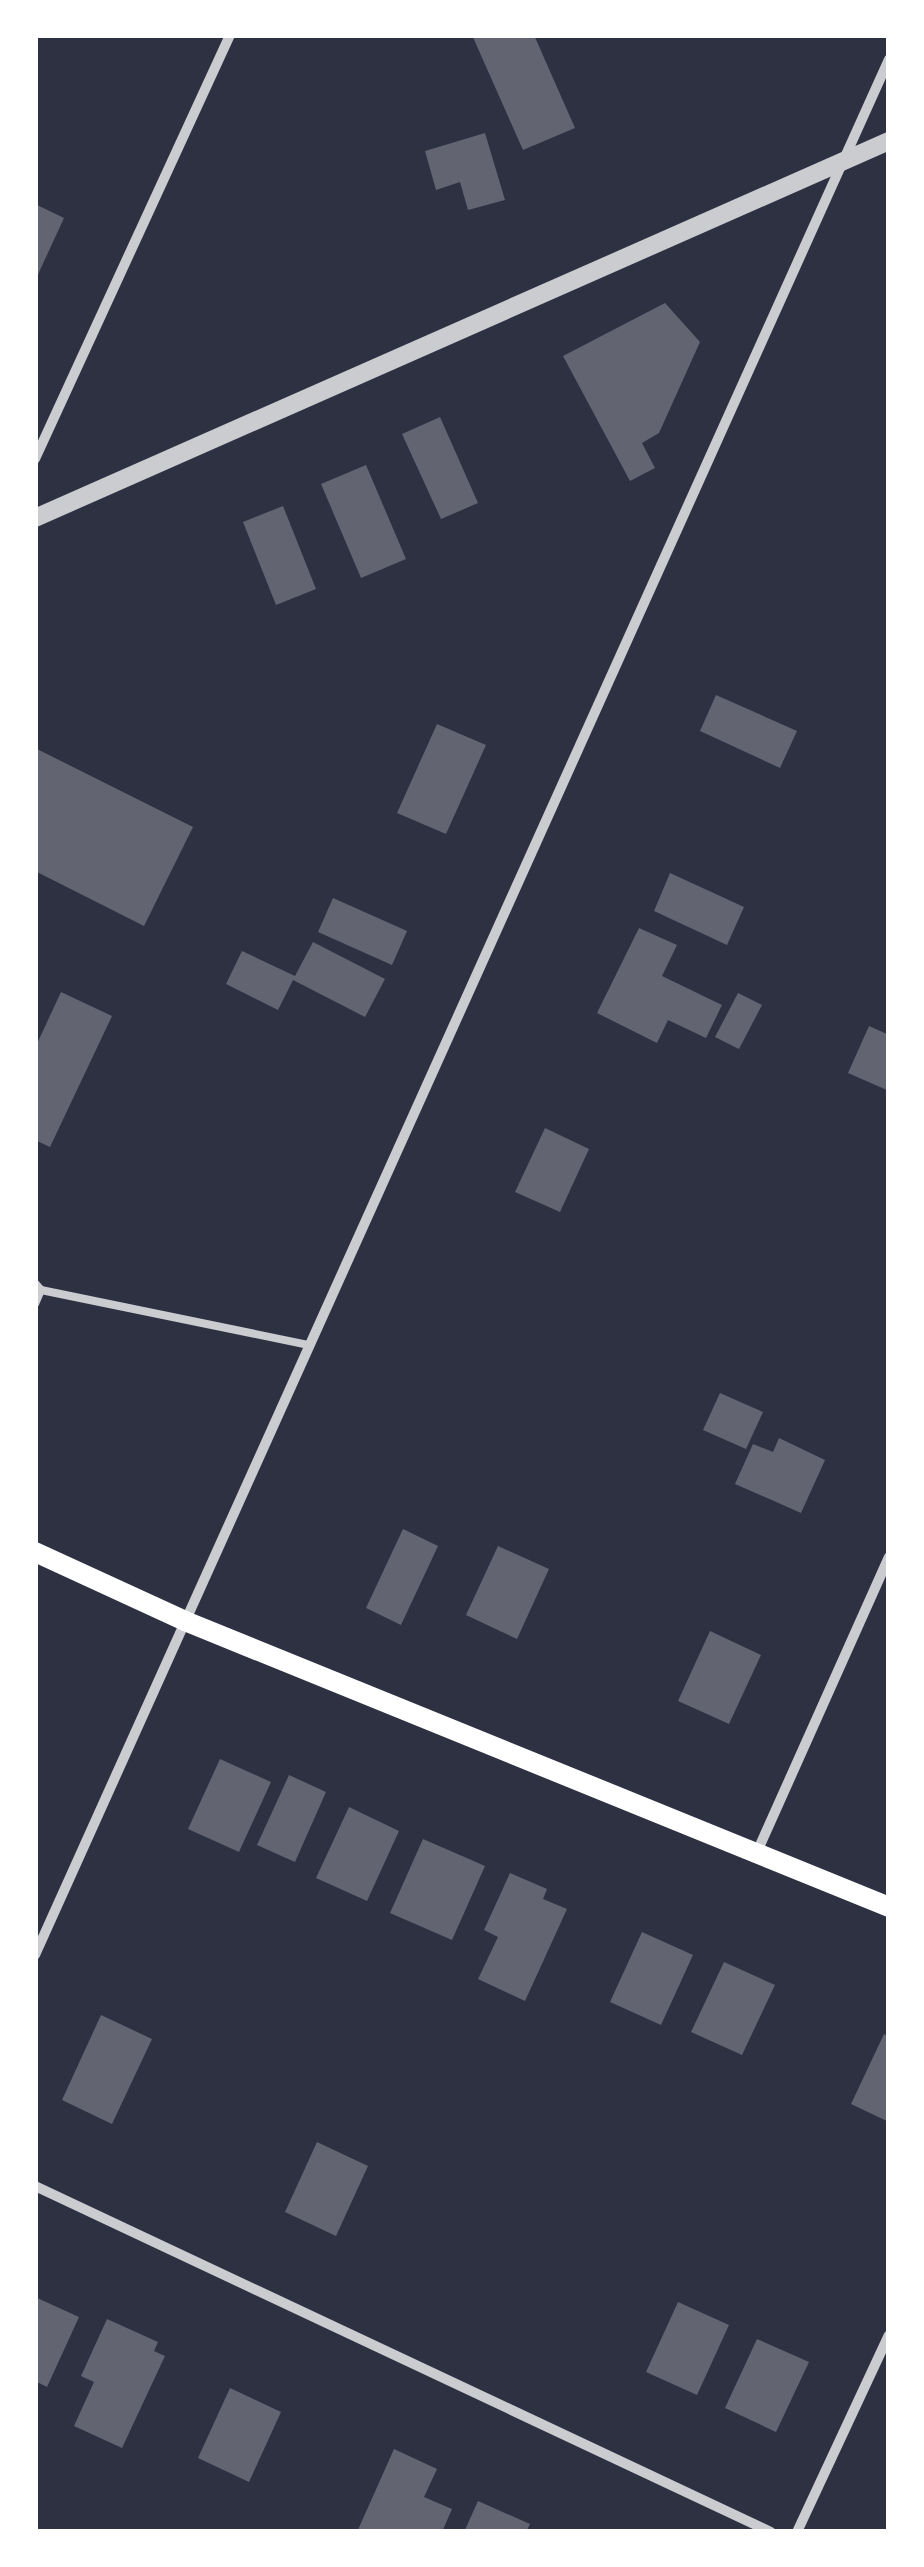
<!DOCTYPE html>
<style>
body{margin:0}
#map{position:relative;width:924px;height:2567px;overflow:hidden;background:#2d3142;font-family:Signika,sans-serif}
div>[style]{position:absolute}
.building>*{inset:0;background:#626471}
.service>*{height:8px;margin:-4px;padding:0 4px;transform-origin:4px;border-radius:4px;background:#caccd0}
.minor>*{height:10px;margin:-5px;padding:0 5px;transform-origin:5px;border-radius:5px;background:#caccd0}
.tertiary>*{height:18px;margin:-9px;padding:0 9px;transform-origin:9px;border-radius:9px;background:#caccd0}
.secondary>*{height:20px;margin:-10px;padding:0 10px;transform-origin:10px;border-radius:10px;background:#fff}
span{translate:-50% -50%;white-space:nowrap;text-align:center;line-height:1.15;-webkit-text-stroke:8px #fff;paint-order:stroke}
.frame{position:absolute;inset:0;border:38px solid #fff;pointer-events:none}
</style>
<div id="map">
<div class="building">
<i style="clip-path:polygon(472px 35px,534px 35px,575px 128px,523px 150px)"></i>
<i style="clip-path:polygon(485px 133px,505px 200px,468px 210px,460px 182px,436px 190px,425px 151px)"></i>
<i style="clip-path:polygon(35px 204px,64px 218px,35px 281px)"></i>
<i style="clip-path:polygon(665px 303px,700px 342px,659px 433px,642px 443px,655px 468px,630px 481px,563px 356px)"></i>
<i style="clip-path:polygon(440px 417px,478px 503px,441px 519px,402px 434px)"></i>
<i style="clip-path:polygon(366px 465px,406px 559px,361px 578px,321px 484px)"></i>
<i style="clip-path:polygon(283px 506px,316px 589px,276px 605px,243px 522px)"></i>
<i style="clip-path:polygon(716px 695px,797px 731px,780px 768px,700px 731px)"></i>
<i style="clip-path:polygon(437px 724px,486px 745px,446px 834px,397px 813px)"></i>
<i style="clip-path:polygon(35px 748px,193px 827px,144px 926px,35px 871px)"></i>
<i style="clip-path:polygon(670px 873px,744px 907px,727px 945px,654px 911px)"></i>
<i style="clip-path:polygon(333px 898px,407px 931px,392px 965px,318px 932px)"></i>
<i style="clip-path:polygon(639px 928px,677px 945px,662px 976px,722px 1005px,706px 1038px,668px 1020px,657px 1043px,597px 1013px)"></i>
<i style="clip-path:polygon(313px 942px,385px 979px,365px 1017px,293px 980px,278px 1010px,226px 984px,242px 951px,295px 976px)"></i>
<i style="clip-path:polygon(61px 992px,112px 1016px,50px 1147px,35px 1140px,35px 1048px)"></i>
<i style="clip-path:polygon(738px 993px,762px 1005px,739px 1049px,715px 1037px)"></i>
<i style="clip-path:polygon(869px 1026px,889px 1035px,889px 1091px,848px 1073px)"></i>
<i style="clip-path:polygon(545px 1128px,589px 1149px,560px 1212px,515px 1192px)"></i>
<i style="clip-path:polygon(720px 1393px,763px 1412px,746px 1449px,703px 1430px)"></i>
<i style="clip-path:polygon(779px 1438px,825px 1460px,801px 1513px,735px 1484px,753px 1444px,773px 1452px)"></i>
<i style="clip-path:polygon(403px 1529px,438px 1546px,401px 1625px,366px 1608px)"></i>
<i style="clip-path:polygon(498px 1546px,549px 1569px,517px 1639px,466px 1615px)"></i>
<i style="clip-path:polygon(710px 1631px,761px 1655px,729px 1724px,678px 1701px)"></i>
<i style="clip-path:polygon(220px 1759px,271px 1782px,239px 1852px,188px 1829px)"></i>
<i style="clip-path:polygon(289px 1775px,326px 1792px,295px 1862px,257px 1845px)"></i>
<i style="clip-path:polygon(349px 1807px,399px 1831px,367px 1901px,316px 1878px)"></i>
<i style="clip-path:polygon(423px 1839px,485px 1866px,452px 1940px,390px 1913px)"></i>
<i style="clip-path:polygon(510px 1873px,547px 1889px,543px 1899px,567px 1909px,525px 2001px,478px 1979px,498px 1937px,484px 1930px)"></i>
<i style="clip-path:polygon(642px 1932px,693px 1955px,661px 2025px,610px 2002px)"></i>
<i style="clip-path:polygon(724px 1962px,775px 1985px,742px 2055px,691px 2032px)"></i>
<i style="clip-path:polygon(101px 2015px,152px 2039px,112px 2124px,62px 2100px)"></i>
<i style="clip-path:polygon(884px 2034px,889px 2037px,889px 2122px,851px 2104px)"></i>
<i style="clip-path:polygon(317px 2142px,368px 2166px,336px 2236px,285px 2212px)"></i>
<i style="clip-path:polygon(35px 2297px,79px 2317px,47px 2387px,35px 2381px)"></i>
<i style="clip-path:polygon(678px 2302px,729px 2325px,697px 2395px,646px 2372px)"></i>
<i style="clip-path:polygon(107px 2319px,158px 2342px,154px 2351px,165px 2356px,122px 2448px,74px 2426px,94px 2382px,81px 2376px)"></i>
<i style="clip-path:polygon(757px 2339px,809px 2362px,776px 2432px,725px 2408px)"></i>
<i style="clip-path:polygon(230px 2388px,281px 2412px,249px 2482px,198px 2458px)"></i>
<i style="clip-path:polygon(394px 2449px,437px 2469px,424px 2497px,452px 2509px,442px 2532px,357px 2532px)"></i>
<i style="clip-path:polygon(478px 2501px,530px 2524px,526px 2532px,464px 2532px)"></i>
</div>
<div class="service">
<i style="left:35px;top:1283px;width:9px;rotate:49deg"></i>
<i style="left:41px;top:1290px;width:15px;rotate:113deg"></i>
<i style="left:41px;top:1290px;width:275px;rotate:11.6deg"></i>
</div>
<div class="minor">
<i style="left:35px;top:459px;width:467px;rotate:-65.3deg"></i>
<i style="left:757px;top:1852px;width:323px;rotate:-65.9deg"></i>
<i style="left:35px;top:1955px;width:2079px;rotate:-65.75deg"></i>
<i style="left:35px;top:2186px;width:813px;rotate:25.18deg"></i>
<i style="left:797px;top:2532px;width:217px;rotate:-65deg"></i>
</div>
<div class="tertiary">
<i style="left:35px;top:518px;width:934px;rotate:-23.82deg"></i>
</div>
<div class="secondary">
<i style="left:35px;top:1552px;width:165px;rotate:24.7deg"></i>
<i style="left:185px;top:1621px;width:760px;rotate:22.11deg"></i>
</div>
<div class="frame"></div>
</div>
